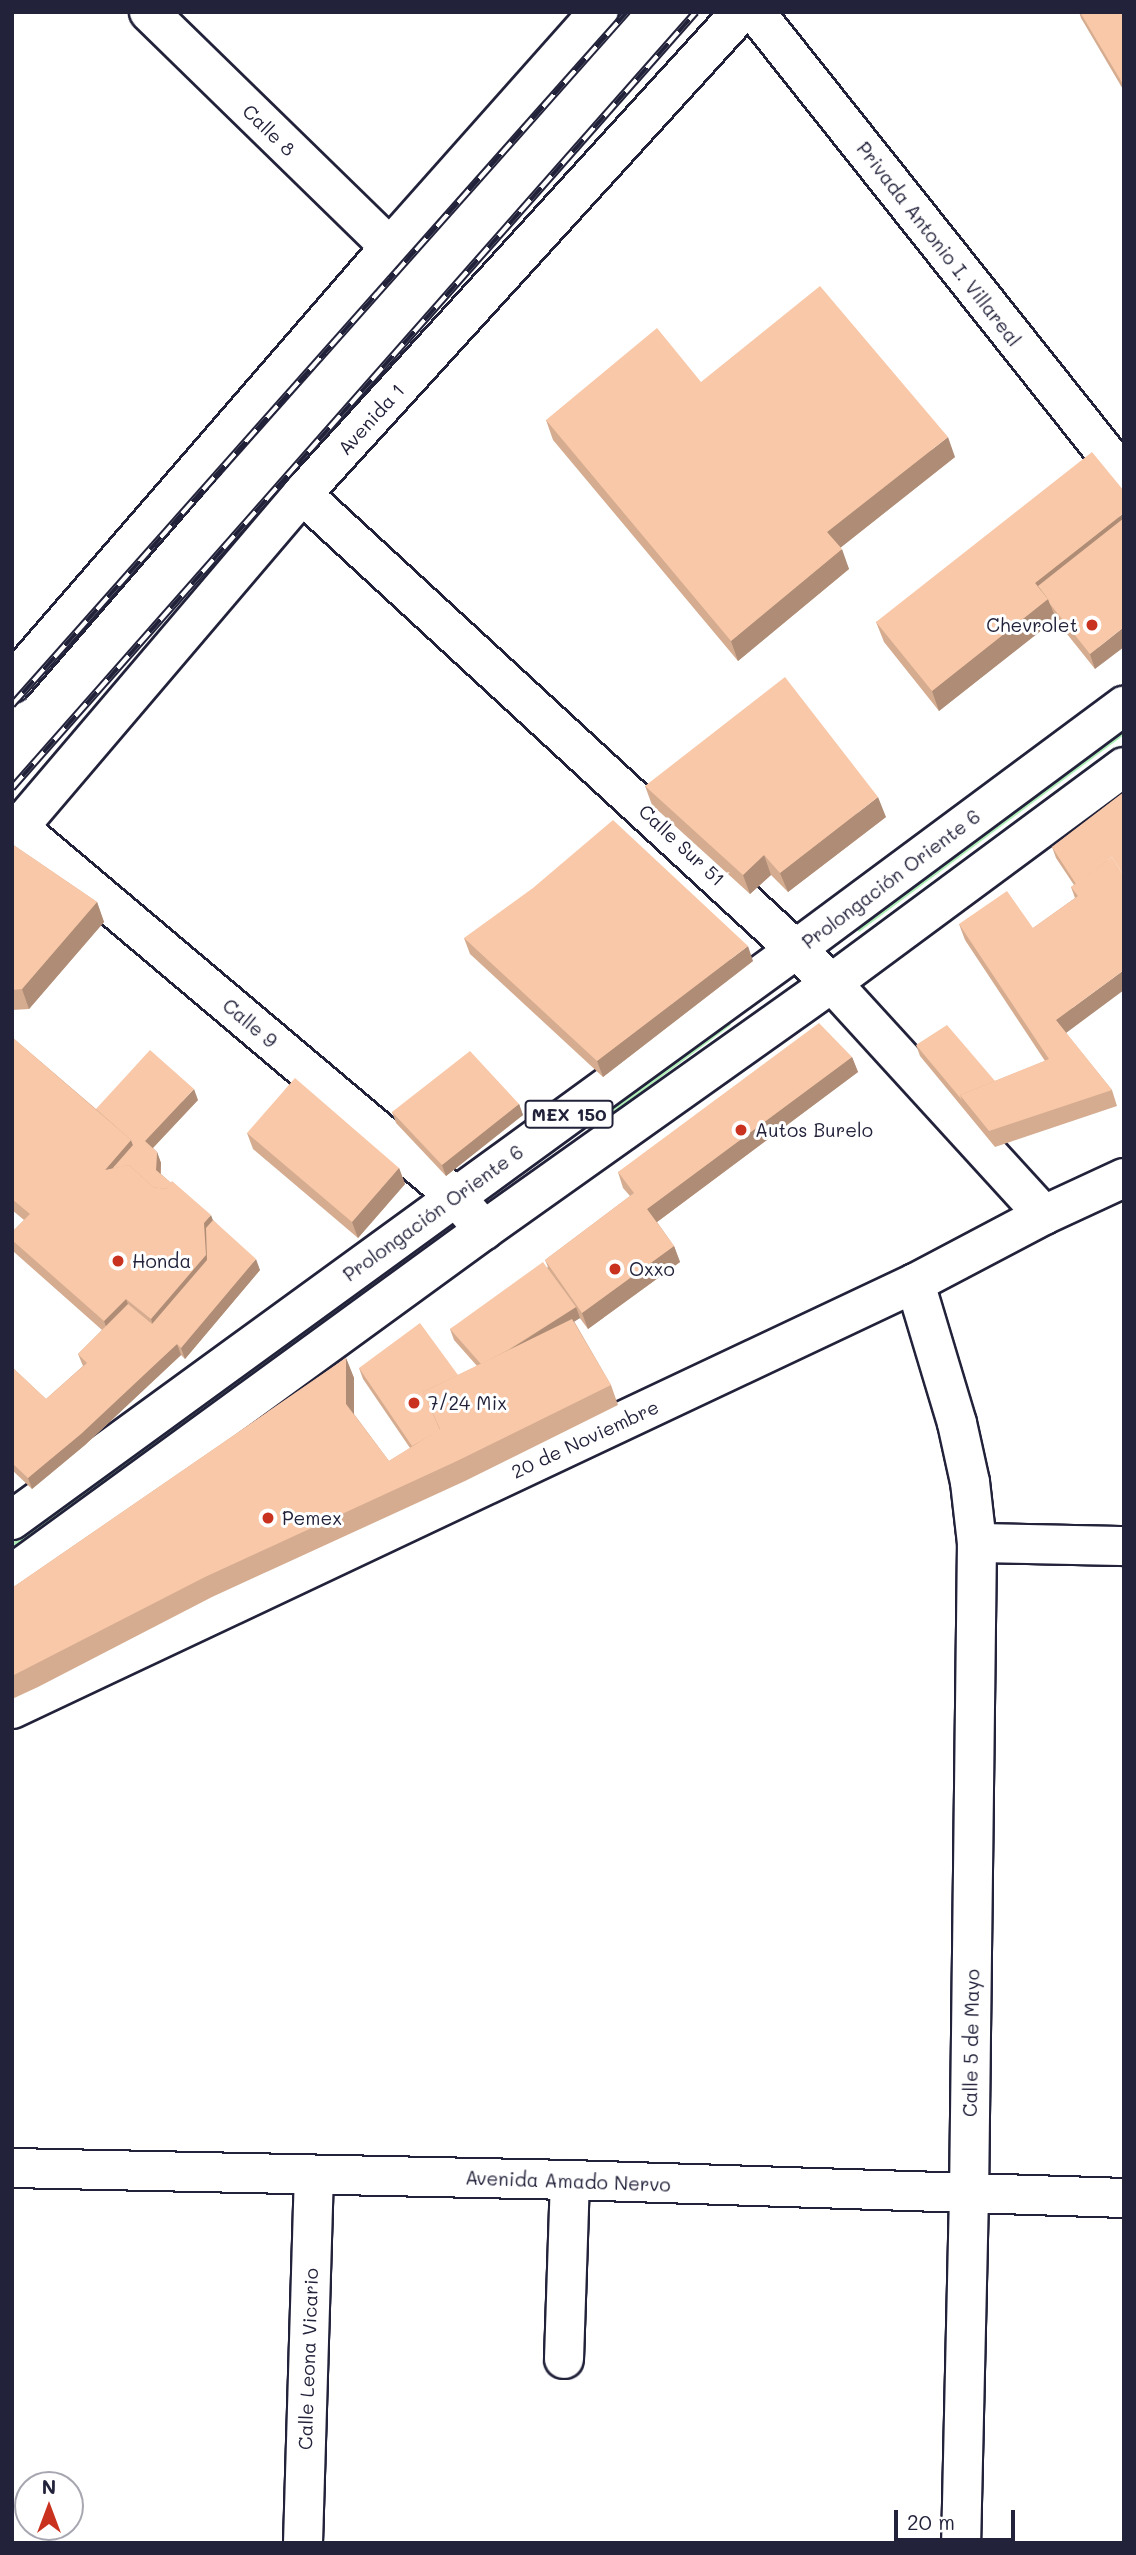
<!DOCTYPE html>
<meta charset="utf-8">
<style>
body{margin:0}
#map{position:relative;width:1136px;height:2555px;overflow:hidden;background:#fff;font-family:Mali,sans-serif}
div>[style]{position:absolute}
.green>*{inset:0;background:#b0f0b8}
.roads{filter:drop-shadow(2px 0 #22223b) drop-shadow(-2px 0 #22223b) drop-shadow(0 2px #22223b) drop-shadow(0 -2px #22223b)}
.minor>*{height:38px;margin:-19px;padding:0 19px;transform-origin:19px;border-radius:19px;background:#fff}
.major>*{height:38px;margin:-19px;padding:0 19px;transform-origin:19px;border-radius:19px;background:#fff}
.rail>*{height:8px;margin-top:-4px;transform-origin:0;background:repeating-linear-gradient(90deg,#fff 0 16px,#22223b 0 32px);box-sizing:border-box;border-block:2px solid #22223b}
.wall>*{inset:0;background:#d5ac90}
.shaded-wall>*{inset:0;background:#ae8c76}
.building>*{inset:0;background:#f8c8a8}
.dots>*{width:19px;height:19px;translate:-50% -50%;box-sizing:border-box;border:4px solid #fff;border-radius:50%}
span{translate:-50% -50%;white-space:nowrap;text-align:center;line-height:1.15;-webkit-text-stroke:6px #fff;paint-order:stroke}
.shield-label span{padding:2px 5px;background:#fff;border:2px solid;border-radius:5px;-webkit-text-stroke-width:0}
.shield-label{font-size:18px;color:#22223b;font-weight:700}
.street-label{font-size:19px;color:#22223b}
.poi-label{font-size:19px;color:#22223b}
.right{translate:-100% -50%;text-align:right}
.left{translate:0 -50%;text-align:left}
.frame{position:absolute;inset:0;border:14px solid #22223b;pointer-events:none}
.north{position:absolute;left:14px;top:2471px;width:70px;height:70px;box-sizing:border-box;background:#fff;border:2px solid #a7a7b1;border-radius:50%;rotate:0deg;font-size:19px;font-weight:700;line-height:28px;text-align:center;color:#22223b}
.north::after{content:'';display:block;margin:auto;width:24px;height:32px;background:#c8321e;clip-path:polygon(50% 0,100% 100%,50% 72%,0 100%)}
.scale{position:absolute;left:894px;top:2510px;width:121px;height:32px;box-sizing:border-box;border:4px solid #22223b;border-top:0;padding-left:9px;font-size:21px;line-height:24px;white-space:nowrap;color:#22223b;-webkit-text-stroke:5px #fff;paint-order:stroke}
</style>
<div id="map">
<div class="green">
<i style="clip-path:polygon(1124px 725px,1124px 735px,859px 932px,853px 924px)"></i>
<i style="clip-path:polygon(726px 1018px,731px 1025px,597px 1125px,592px 1118px)"></i>
<i style="clip-path:polygon(409px 1249px,415px 1257px,12px 1552px,12px 1541px)"></i>
</div>
<div class="roads">
<div class="minor">
<i style="left:149px;top:12px;width:337px;rotate:44.3deg"></i>
<i style="left:755px;top:12px;width:593px;rotate:51.51deg"></i>
<i style="left:302px;top:494px;width:721px;rotate:42.7deg"></i>
<i style="left:832px;top:983px;width:314px;rotate:47.6deg"></i>
<i style="left:12px;top:683px;width:577px;rotate:-49.08deg"></i>
<i style="left:390px;top:247px;width:314px;rotate:-48.4deg"></i>
<i style="left:12px;top:822px;width:580px;rotate:40.17deg"></i>
<i style="left:455px;top:1196px;width:45px;rotate:49.5deg"></i>
<i style="left:12px;top:835px;width:448px;rotate:-49.6deg"></i>
<i style="left:302px;top:494px;width:652px;rotate:-47.67deg"></i>
<i style="left:915px;top:1283px;width:146px;rotate:73.3deg"></i>
<i style="left:957px;top:1423px;width:60px;rotate:77.6deg"></i>
<i style="left:970px;top:1482px;width:61px;rotate:83.5deg"></i>
<i style="left:977px;top:1543px;width:652px;rotate:90.7deg"></i>
<i style="left:969px;top:2195px;width:348px;rotate:91.3deg"></i>
<i style="left:977px;top:1543px;width:147px;rotate:1.2deg"></i>
<i style="left:12px;top:1709px;width:998px;rotate:-25.26deg"></i>
<i style="left:915px;top:1283px;width:146px;rotate:-27.8deg"></i>
<i style="left:1044px;top:1215px;width:88px;rotate:-24.8deg"></i>
<i style="left:12px;top:2168px;width:558px;rotate:1.23deg"></i>
<i style="left:570px;top:2180px;width:554px;rotate:1.86deg"></i>
<i style="left:564px;top:2359px;width:179px;rotate:-88.1deg"></i>
<i style="left:303px;top:2543px;width:367px;rotate:-88.3deg"></i>
</div>
<div class="major">
<i style="left:12px;top:1520px;width:968px;rotate:-36.05deg"></i>
<i style="left:795px;top:950px;width:410px;rotate:-36.6deg"></i>
<i style="left:12px;top:1574px;width:584px;rotate:-36.09deg"></i>
<i style="left:484px;top:1230px;width:427px;rotate:-35.4deg"></i>
<i style="left:832px;top:983px;width:363px;rotate:-36.5deg"></i>
</div>
</div>
<div class="rail">
<i style="left:12px;top:705px;width:927px;rotate:-48.41deg"></i>
<i style="left:12px;top:788px;width:1034px;rotate:-48.61deg"></i>
</div>
<div class="wall">
<i style="clip-path:polygon(1079px 12px,1124px 12px,1124px 91px,1081px 18px)"></i>
<i style="clip-path:polygon(701px 382px,955px 457px,840px 548px,849px 569px,738px 661px,553px 440px,546px 420px)"></i>
<i style="clip-path:polygon(1124px 491px,1095px 669px,1055px 619px,939px 711px,884px 642px,876px 622px)"></i>
<i style="clip-path:polygon(645px 786px,886px 817px,788px 892px,771px 875px,750px 894px,652px 805px)"></i>
<i style="clip-path:polygon(1124px 792px,1066px 1033px,1112px 1090px,1117px 1106px,995px 1147px,920px 1056px,916px 1045px,995px 1081px,1045px 1061px,965px 940px,959px 924px,1033px 928px,1075px 898px,1071px 887px,1074px 885px,1056px 858px,1052px 847px)"></i>
<i style="clip-path:polygon(12px 844px,97px 902px,104px 922px,29px 1009px,12px 1010px)"></i>
<i style="clip-path:polygon(464px 938px,753px 961px,603px 1077px,470px 954px)"></i>
<i style="clip-path:polygon(12px 1037px,96px 1109px,198px 1100px,153px 1148px,157px 1152px,161px 1163px,161px 1174px,213px 1220px,260px 1270px,185px 1359px,181px 1355px,85px 1445px,32px 1489px,12px 1470px,12px 1367px,46px 1399px,83px 1366px,78px 1354px,102px 1330px,14px 1252px,12px 1247px,12px 1232px,24px 1220px,12px 1210px)"></i>
<i style="clip-path:polygon(852px 1057px,858px 1072px,657px 1222px,674px 1246px,680px 1262px,588px 1329px,579px 1317px,580px 1318px,574px 1321px,611px 1385px,618px 1405px,465px 1481px,212px 1597px,38px 1687px,12px 1699px,12px 1588px,346px 1358px,354px 1378px,354px 1414px,389px 1461px,410px 1448px,363px 1379px,359px 1368px,458px 1375px,477px 1366px,454px 1340px,450px 1329px,548px 1267px,545px 1260px,630px 1196px,623px 1188px,618px 1172px)"></i>
<i style="clip-path:polygon(519px 1104px,523px 1115px,446px 1176px,396px 1123px,392px 1112px)"></i>
<i style="clip-path:polygon(247px 1133px,399px 1168px,405px 1184px,358px 1238px,253px 1149px)"></i>
</div>
<div class="shaded-wall">
<i style="clip-path:polygon(948px 437px,955px 457px,835px 552px,827px 532px)"></i>
<i style="clip-path:polygon(1124px 513px,1124px 538px,1046px 599px,1035px 583px)"></i>
<i style="clip-path:polygon(842px 549px,849px 569px,738px 661px,731px 641px)"></i>
<i style="clip-path:polygon(1048px 599px,1056px 619px,939px 711px,932px 691px)"></i>
<i style="clip-path:polygon(1124px 627px,1124px 647px,1095px 669px,1090px 654px)"></i>
<i style="clip-path:polygon(878px 797px,886px 817px,788px 892px,780px 873px)"></i>
<i style="clip-path:polygon(764px 855px,771px 875px,750px 894px,743px 875px)"></i>
<i style="clip-path:polygon(97px 902px,104px 922px,29px 1009px,22px 989px)"></i>
<i style="clip-path:polygon(748px 946px,753px 961px,603px 1077px,597px 1061px)"></i>
<i style="clip-path:polygon(1124px 970px,1124px 990px,1062px 1036px,1056px 1020px)"></i>
<i style="clip-path:polygon(852px 1057px,858px 1072px,653px 1225px,647px 1209px)"></i>
<i style="clip-path:polygon(194px 1089px,198px 1100px,149px 1152px,145px 1141px)"></i>
<i style="clip-path:polygon(519px 1104px,523px 1115px,446px 1176px,442px 1165px)"></i>
<i style="clip-path:polygon(131px 1140px,137px 1156px,108px 1174px,105px 1170px)"></i>
<i style="clip-path:polygon(157px 1152px,161px 1163px,160px 1181px,156px 1170px)"></i>
<i style="clip-path:polygon(399px 1168px,405px 1184px,358px 1238px,352px 1222px)"></i>
<i style="clip-path:polygon(211px 1215px,217px 1231px,211px 1271px,156px 1335px,151px 1319px,204px 1223px)"></i>
<i style="clip-path:polygon(674px 1246px,680px 1262px,588px 1329px,582px 1313px)"></i>
<i style="clip-path:polygon(256px 1259px,260px 1270px,185px 1359px,181px 1348px)"></i>
<i style="clip-path:polygon(126px 1299px,132px 1315px,110px 1337px,104px 1321px)"></i>
<i style="clip-path:polygon(576px 1307px,580px 1318px,487px 1378px,483px 1367px)"></i>
<i style="clip-path:polygon(177px 1344px,181px 1355px,85px 1445px,32px 1489px,28px 1478px)"></i>
<i style="clip-path:polygon(346px 1358px,354px 1378px,354px 1424px,346px 1404px)"></i>
</div>
<div class="building">
<i style="clip-path:polygon(1080px 12px,1124px 12px,1124px 86px)"></i>
<i style="clip-path:polygon(820px 286px,948px 437px,827px 532px,842px 549px,731px 641px,546px 420px,657px 328px,701px 382px)"></i>
<i style="clip-path:polygon(1092px 452px,1124px 491px,1124px 513px,1035px 583px,1048px 599px,932px 691px,876px 622px)"></i>
<i style="clip-path:polygon(1124px 518px,1124px 627px,1090px 654px,1050px 604px,1048px 599px,1038px 586px)"></i>
<i style="clip-path:polygon(785px 677px,878px 797px,780px 873px,764px 855px,743px 875px,645px 786px)"></i>
<i style="clip-path:polygon(1124px 792px,1124px 876px,1112px 857px,1076px 884px,1052px 847px)"></i>
<i style="clip-path:polygon(613px 820px,748px 946px,597px 1061px,464px 938px,533px 888px)"></i>
<i style="clip-path:polygon(12px 844px,97px 902px,22px 989px,12px 990px)"></i>
<i style="clip-path:polygon(1112px 857px,1124px 876px,1124px 970px,1056px 1020px,1112px 1090px,989px 1131px,960px 1095px,1049px 1059px,959px 924px,1007px 891px,1033px 928px,1078px 896px,1071px 887px)"></i>
<i style="clip-path:polygon(819px 1023px,852px 1057px,647px 1209px,674px 1246px,582px 1313px,545px 1260px,634px 1193px,618px 1172px)"></i>
<i style="clip-path:polygon(947px 1025px,995px 1081px,960px 1095px,962px 1100px,916px 1045px)"></i>
<i style="clip-path:polygon(12px 1037px,131px 1140px,105px 1170px,129px 1165px,153px 1187px,166px 1189px,172px 1181px,211px 1215px,204px 1223px,206px 1255px,151px 1319px,126px 1299px,104px 1321px,12px 1240px,12px 1232px,30px 1214px,12px 1199px)"></i>
<i style="clip-path:polygon(150px 1050px,194px 1089px,145px 1141px,157px 1152px,156px 1170px,171px 1183px,166px 1189px,153px 1187px,129px 1165px,112px 1169px,133px 1145px,131px 1140px,96px 1109px)"></i>
<i style="clip-path:polygon(470px 1051px,519px 1104px,442px 1165px,392px 1112px)"></i>
<i style="clip-path:polygon(295px 1078px,399px 1168px,352px 1222px,247px 1133px)"></i>
<i style="clip-path:polygon(213px 1220px,256px 1259px,181px 1348px,177px 1344px,81px 1434px,28px 1478px,12px 1463px,12px 1367px,46px 1399px,87px 1363px,78px 1354px,128px 1304px,152px 1324px,207px 1260px,206px 1228px)"></i>
<i style="clip-path:polygon(543px 1262px,576px 1307px,508px 1350px,481px 1364px,450px 1329px)"></i>
<i style="clip-path:polygon(572px 1319px,611px 1385px,457px 1461px,205px 1577px,12px 1676px,12px 1588px,346px 1358px,346px 1404px,389px 1461px,440px 1429px,423px 1392px)"></i>
<i style="clip-path:polygon(420px 1323px,458px 1375px,423px 1392px,440px 1430px,412px 1446px,359px 1368px)"></i>
</div>
<div class="dots">
<i style="left:1092px;top:625px;background:#c8321e"></i>
<i style="left:741px;top:1130px;background:#c8321e"></i>
<i style="left:118px;top:1261px;background:#c8321e"></i>
<i style="left:615px;top:1269px;background:#c8321e"></i>
<i style="left:414px;top:1403px;background:#c8321e"></i>
<i style="left:268px;top:1518px;background:#c8321e"></i>
</div>
<div class="shield-label">
<span style="left:569px;top:1114px">MEX 150</span>
</div>
<div class="street-label">
<span style="left:269px;top:130px;rotate:44deg">Calle 8</span>
<span style="left:939px;top:244px;rotate:52deg">Privada Antonio I. Villareal</span>
<span style="left:371px;top:419px;rotate:-48deg">Avenida 1</span>
<span style="left:682px;top:845px;rotate:43deg">Calle Sur 51</span>
<span style="left:891px;top:879px;rotate:-37deg">Prolongación Oriente 6</span>
<span style="left:250px;top:1023px;rotate:40deg">Calle 9</span>
<span style="left:433px;top:1213px;rotate:-36deg">Prolongación Oriente 6</span>
<span style="left:585px;top:1439px;rotate:-25deg">20 de Noviembre</span>
<span style="left:971px;top:2043px;rotate:-89deg">Calle 5 de Mayo</span>
<span style="left:568px;top:2181px;rotate:2deg">Avenida Amado Nervo</span>
<span style="left:308px;top:2359px;rotate:-88deg">Calle Leona Vicario</span>
</div>
<div class="poi-label">
<span class="right" style="left:1078px;top:625px">Chevrolet</span>
<span class="left" style="left:755px;top:1130px">Autos Burelo</span>
<span class="left" style="left:132px;top:1261px">Honda</span>
<span class="left" style="left:629px;top:1269px">Oxxo</span>
<span class="left" style="left:428px;top:1403px">7/24 Mix</span>
<span class="left" style="left:282px;top:1518px">Pemex</span>
</div>
<div class="frame"></div>
<div class="north">N</div>
<div class="scale">20 m</div>
</div>
